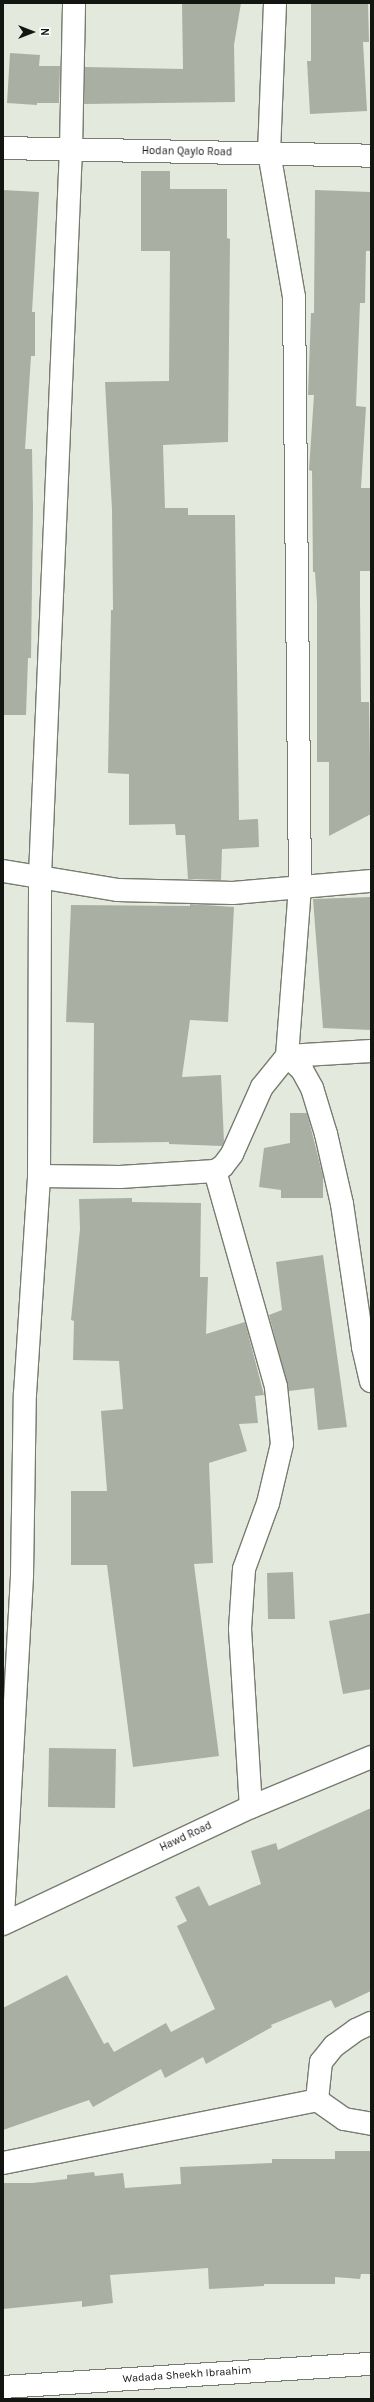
<!DOCTYPE html>
<style>
body{margin:0}
#map{position:relative;width:374px;height:2402px;overflow:hidden;background:#e3e9dc;font-family:Karla,sans-serif}
div>[style]{position:absolute}
.building>*{inset:0;background:#aaafa3}
.roads{filter:drop-shadow(1px 0 #777c70) drop-shadow(-1px 0 #777c70) drop-shadow(0 1px #777c70) drop-shadow(0 -1px #777c70)}
.minor>*{height:22px;margin:-11px;padding:0 11px;transform-origin:11px;border-radius:11px;background:#fff}
.major>*{height:22px;margin:-11px;padding:0 11px;transform-origin:11px;border-radius:11px;background:#fff}
span{translate:-50% -50%;white-space:nowrap;text-align:center;line-height:1.15;-webkit-text-stroke:4px #fff;paint-order:stroke}
.street-label{font-size:11px;color:#131510}
.frame{position:absolute;inset:0;border:4px solid #131510;pointer-events:none}
.north{position:absolute;left:12px;top:12px;width:40px;height:40px;-webkit-text-stroke:3px #fff;paint-order:stroke;rotate:90deg;font-size:11px;font-weight:700;line-height:16px;text-align:center;color:#131510}
.north::after{content:'';display:block;margin:auto;width:14px;height:18px;background:#131510;clip-path:polygon(50% 0,100% 100%,50% 72%,0 100%)}
</style>
<div id="map">
<div class="building">
<i style="clip-path:polygon(182px 3px,241px 3px,234px 45px,235px 102px,84px 104px,85px 67px,183px 69px)"></i>
<i style="clip-path:polygon(311px 3px,368px 3px,369px 42px,363px 42px,367px 111px,310px 114px,307px 61px,311px 61px)"></i>
<i style="clip-path:polygon(10px 53px,40px 55px,39px 66px,60px 66px,59px 103px,37px 103px,37px 105px,7px 103px)"></i>
<i style="clip-path:polygon(141px 171px,170px 171px,170px 189px,227px 189px,227px 238px,230px 239px,228px 442px,163px 445px,165px 508px,188px 508px,188px 515px,235px 515px,239px 820px,258px 819px,259px 847px,222px 849px,221px 880px,188px 879px,185px 835px,176px 835px,175px 824px,129px 825px,129px 774px,108px 773px,111px 610px,113px 610px,112px 510px,105px 382px,169px 381px,170px 251px,141px 251px)"></i>
<i style="clip-path:polygon(3px 190px,39px 192px,32px 312px,35px 312px,35px 356px,31px 356px,25px 449px,32px 449px,33px 509px,31px 658px,28px 658px,26px 715px,3px 715px)"></i>
<i style="clip-path:polygon(315px 190px,371px 192px,371px 251px,366px 251px,365px 303px,360px 303px,356px 406px,366px 407px,361px 488px,370px 488px,370px 571px,360px 571px,360px 602px,361px 702px,369px 702px,371px 814px,329px 836px,329px 762px,317px 762px,317px 603px,315px 572px,313px 572px,312px 471px,309px 470px,314px 395px,308px 395px,311px 313px,314px 313px)"></i>
<i style="clip-path:polygon(371px 897px,371px 1030px,323px 1028px,313px 899px)"></i>
<i style="clip-path:polygon(190px 904px,234px 907px,228px 1022px,190px 1020px,182px 1077px,221px 1075px,224px 1142px,222px 1146px,169px 1144px,169px 1142px,93px 1143px,94px 1023px,66px 1022px,71px 905px,190px 906px)"></i>
<i style="clip-path:polygon(290px 1113px,307px 1113px,323px 1176px,323px 1198px,281px 1198px,281px 1190px,259px 1187px,264px 1148px,290px 1143px)"></i>
<i style="clip-path:polygon(132px 1198px,132px 1202px,201px 1203px,200px 1277px,208px 1277px,206px 1334px,245px 1322px,264px 1395px,255px 1396px,258px 1423px,239px 1424px,247px 1451px,209px 1463px,213px 1563px,194px 1564px,219px 1756px,133px 1767px,107px 1565px,71px 1565px,71px 1491px,107px 1491px,101px 1411px,123px 1409px,119px 1361px,73px 1360px,74px 1321px,71px 1320px,80px 1229px,79px 1199px)"></i>
<i style="clip-path:polygon(323px 1255px,347px 1427px,318px 1430px,314px 1388px,289px 1391px,269px 1315px,282px 1310px,276px 1262px)"></i>
<i style="clip-path:polygon(293px 1572px,295px 1619px,268px 1619px,267px 1573px)"></i>
<i style="clip-path:polygon(371px 1613px,371px 1689px,343px 1694px,329px 1621px)"></i>
<i style="clip-path:polygon(49px 1748px,116px 1749px,115px 1808px,48px 1807px)"></i>
<i style="clip-path:polygon(371px 1808px,371px 1991px,335px 2008px,331px 2000px,271px 2025px,272px 2027px,206px 2064px,203px 2057px,165px 2078px,161px 2069px,93px 2107px,89px 2100px,3px 2130px,3px 2008px,67px 1975px,104px 2044px,108px 2042px,114px 2052px,166px 2023px,171px 2032px,215px 2009px,177px 1926px,187px 1921px,175px 1897px,199px 1886px,209px 1906px,261px 1884px,251px 1851px,276px 1843px,278px 1850px)"></i>
<i style="clip-path:polygon(335px 2151px,371px 2151px,371px 2274px,361px 2274px,360px 2279px,335px 2277px,335px 2284px,264px 2284px,264px 2286px,209px 2289px,208px 2268px,110px 2275px,113px 2303px,82px 2307px,82px 2301px,3px 2309px,3px 2183px,32px 2183px,67px 2179px,67px 2175px,94px 2172px,95px 2176px,123px 2173px,125px 2188px,181px 2184px,180px 2167px,272px 2163px,272px 2159px,335px 2159px)"></i>
</div>
<div class="roads">
<div class="minor">
<i style="left:3px;top:148px;width:368px;rotate:1.2deg"></i>
<i style="left:3px;top:871px;width:117px;rotate:9.4deg"></i>
<i style="left:118px;top:890px;width:115px;rotate:1.5deg"></i>
<i style="left:233px;top:893px;width:139px;rotate:-5deg"></i>
<i style="left:287px;top:1056px;width:21px;rotate:43deg"></i>
<i style="left:302px;top:1070px;width:21px;rotate:61deg"></i>
<i style="left:312px;top:1088px;width:48px;rotate:73.1deg"></i>
<i style="left:326px;top:1134px;width:72px;rotate:77.1deg"></i>
<i style="left:342px;top:1204px;width:145px;rotate:81.6deg"></i>
<i style="left:363px;top:1347px;width:35px;rotate:77deg"></i>
<i style="left:287px;top:1056px;width:84px;rotate:-3.4deg"></i>
<i style="left:215px;top:1171px;width:224px;rotate:74.2deg"></i>
<i style="left:276px;top:1387px;width:57px;rotate:84deg"></i>
<i style="left:282px;top:1444px;width:61px;rotate:103.3deg"></i>
<i style="left:268px;top:1503px;width:70px;rotate:110deg"></i>
<i style="left:244px;top:1569px;width:60px;rotate:93.8deg"></i>
<i style="left:240px;top:1629px;width:178px;rotate:86.5deg"></i>
<i style="left:39px;top:1176px;width:81px;rotate:0.7deg"></i>
<i style="left:120px;top:1177px;width:95px;rotate:-3.6deg"></i>
<i style="left:215px;top:1171px;width:9px;rotate:-32deg"></i>
<i style="left:223px;top:1166px;width:15px;rotate:-53deg"></i>
<i style="left:232px;top:1154px;width:73px;rotate:-65.9deg"></i>
<i style="left:262px;top:1087px;width:40px;rotate:-51deg"></i>
<i style="left:287px;top:1056px;width:169px;rotate:-85.6deg"></i>
<i style="left:300px;top:888px;width:591px;rotate:-90.58deg"></i>
<i style="left:294px;top:297px;width:146px;rotate:-99.8deg"></i>
<i style="left:269px;top:153px;width:150px;rotate:-87.7deg"></i>
<i style="left:3px;top:1916px;width:342px;rotate:-86.8deg"></i>
<i style="left:22px;top:1575px;width:181px;rotate:-89.1deg"></i>
<i style="left:25px;top:1394px;width:218px;rotate:-86.3deg"></i>
<i style="left:39px;top:1176px;width:300px;rotate:-89.8deg"></i>
<i style="left:40px;top:876px;width:728px;rotate:-87.56deg"></i>
<i style="left:71px;top:149px;width:146px;rotate:-88.8deg"></i>
<i style="left:317px;top:2100px;width:38px;rotate:-84deg"></i>
<i style="left:321px;top:2062px;width:21px;rotate:-51deg"></i>
<i style="left:334px;top:2046px;width:27px;rotate:-36deg"></i>
<i style="left:356px;top:2030px;width:17px;rotate:-25deg"></i>
<i style="left:3px;top:2163px;width:320px;rotate:-11.3deg"></i>
<i style="left:317px;top:2100px;width:33px;rotate:35deg"></i>
<i style="left:344px;top:2119px;width:27px;rotate:10deg"></i>
<i style="left:3px;top:2387px;width:369px;rotate:-3.6deg"></i>
</div>
<div class="major">
<i style="left:3px;top:1924px;width:274px;rotate:-25.3deg"></i>
<i style="left:251px;top:1807px;width:130px;rotate:-22.6deg"></i>
</div>
</div>
<div class="street-label">
<span style="left:187px;top:152px;rotate:1deg">Hodan Qaylo Road</span>
<span style="left:186px;top:1837px;rotate:-25deg">Hawd Road</span>
<span style="left:187px;top:2375px;rotate:-4deg">Wadada Sheekh Ibraahim</span>
</div>
<div class="frame"></div>
<div class="north">N</div>
</div>
